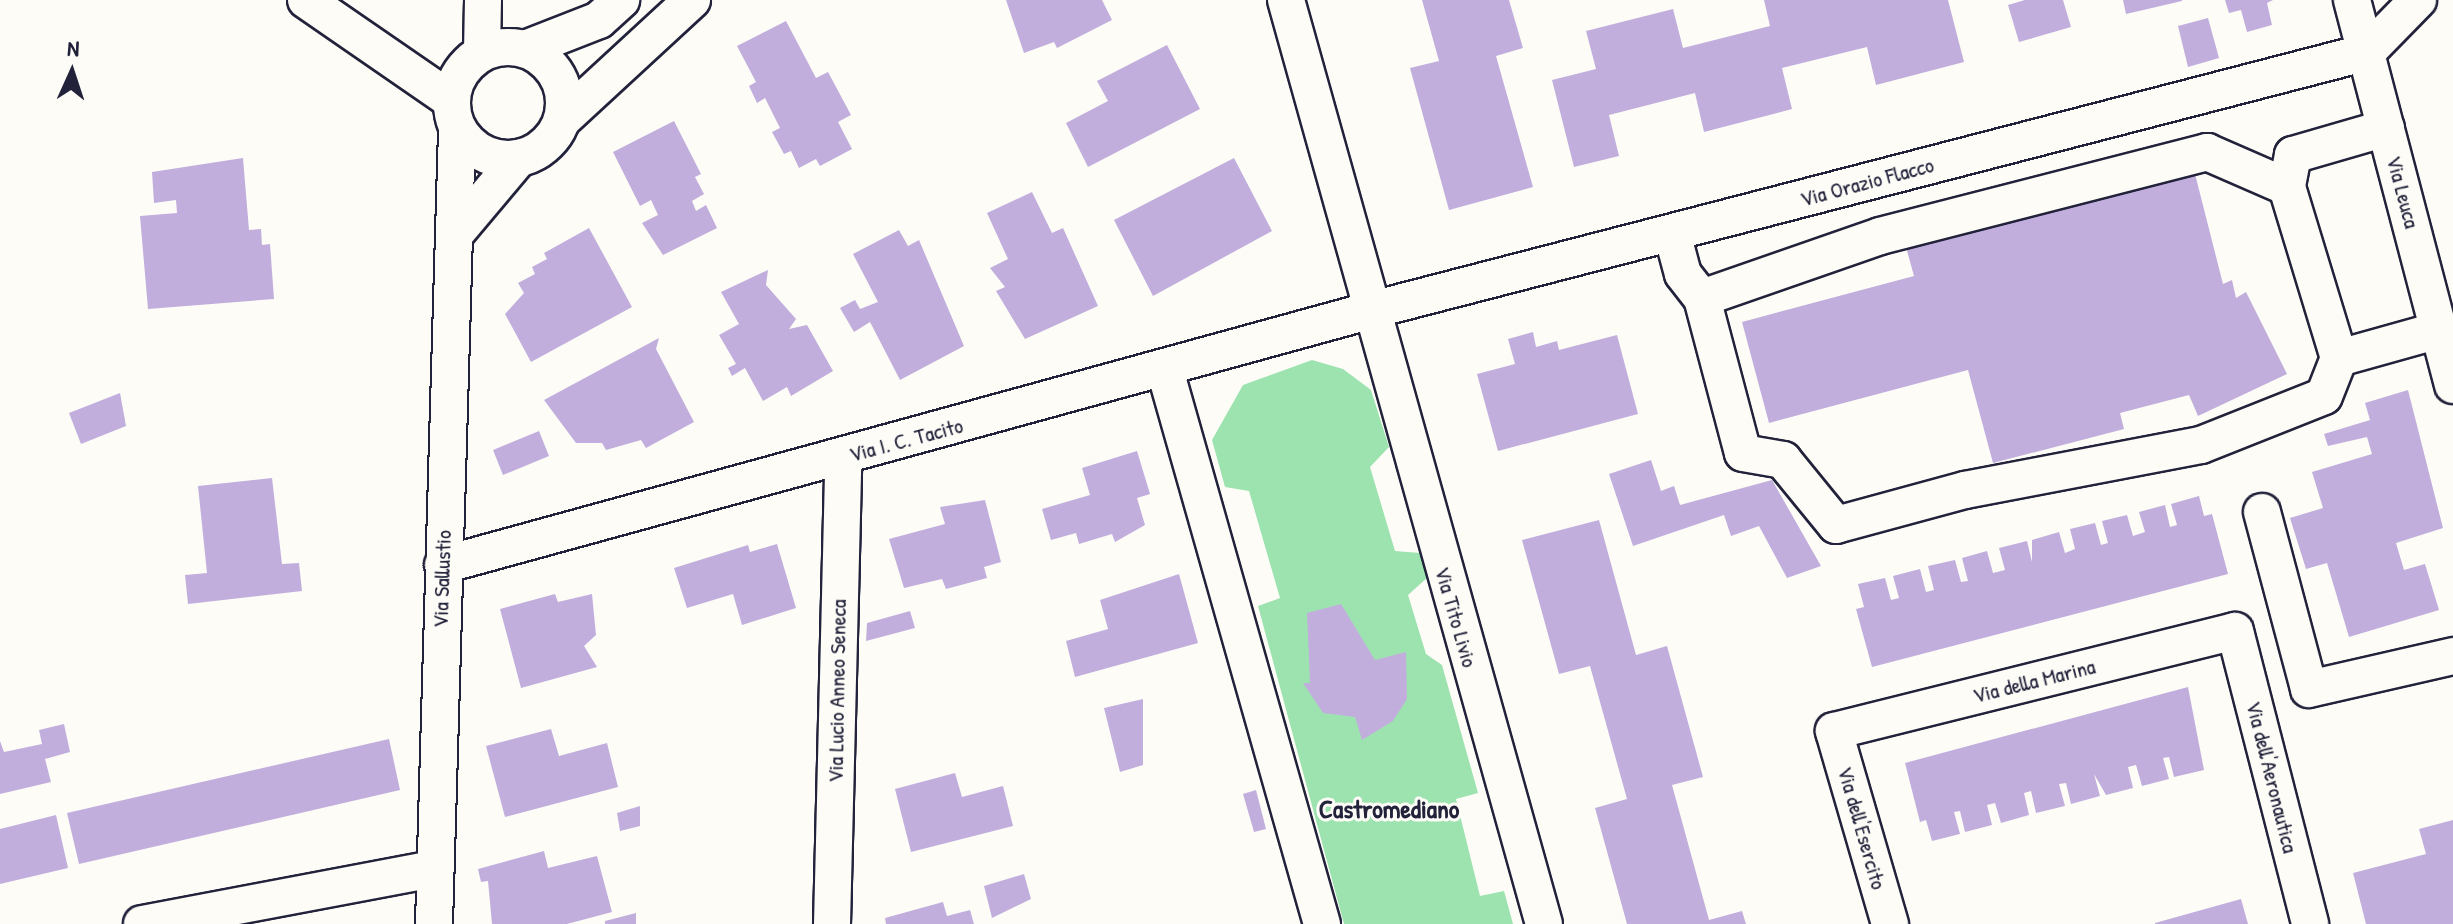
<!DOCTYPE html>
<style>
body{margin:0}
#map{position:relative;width:2453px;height:924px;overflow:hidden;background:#fdfcf7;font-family:"Patrick Hand",sans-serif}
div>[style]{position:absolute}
.green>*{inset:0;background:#9de3af}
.building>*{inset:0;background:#c1aedd}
.roads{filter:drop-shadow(2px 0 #22223b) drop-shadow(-2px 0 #22223b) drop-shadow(0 2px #22223b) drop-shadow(0 -2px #22223b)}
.minor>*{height:36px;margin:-18px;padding:0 18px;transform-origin:18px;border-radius:18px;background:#fdfcf7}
.minor>.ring{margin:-18px;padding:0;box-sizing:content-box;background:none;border:36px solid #fdfcf7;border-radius:50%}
span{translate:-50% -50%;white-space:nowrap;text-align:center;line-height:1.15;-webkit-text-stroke:6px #fdfcf7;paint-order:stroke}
.street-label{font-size:22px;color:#22223b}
.quarter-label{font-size:26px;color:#22223b;font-weight:700}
.north{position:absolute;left:32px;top:32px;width:80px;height:80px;-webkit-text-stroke:6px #fdfcf7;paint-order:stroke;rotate:3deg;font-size:22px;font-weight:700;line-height:32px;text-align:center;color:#22223b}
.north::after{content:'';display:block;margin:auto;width:28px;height:36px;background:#22223b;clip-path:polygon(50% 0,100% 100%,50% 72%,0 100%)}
</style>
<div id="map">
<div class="green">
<i style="clip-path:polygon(1312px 360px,1343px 369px,1371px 390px,1389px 447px,1370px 467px,1395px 551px,1420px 553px,1428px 577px,1408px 595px,1426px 654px,1442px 665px,1478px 793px,1456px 799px,1480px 896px,1504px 891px,1513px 924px,1344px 924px,1258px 606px,1280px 598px,1249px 491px,1225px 487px,1212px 440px,1243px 385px)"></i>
</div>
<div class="building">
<i style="clip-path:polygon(1006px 0,1102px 0,1112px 20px,1057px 48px,1054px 42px,1024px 53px)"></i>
<i style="clip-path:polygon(1422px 0,1509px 0,1523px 48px,1496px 56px,1533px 187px,1449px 210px,1410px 68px,1439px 61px)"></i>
<i style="clip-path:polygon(1764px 0,1948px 0,1964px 62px,1876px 85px,1867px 47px,1782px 68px,1792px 109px,1704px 132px,1695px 93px,1609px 115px,1619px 156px,1574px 167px,1552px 80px,1596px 69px,1586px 31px,1673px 9px,1683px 48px,1770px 26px)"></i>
<i style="clip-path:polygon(2025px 0,2063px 0,2071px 27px,2019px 42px,2008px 5px)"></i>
<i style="clip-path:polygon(2123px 0,2182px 0,2182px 1px,2126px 14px)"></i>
<i style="clip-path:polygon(2225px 0,2273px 0,2267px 3px,2272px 25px,2247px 32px,2241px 10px,2229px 13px)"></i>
<i style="clip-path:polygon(2208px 18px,2219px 58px,2188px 67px,2178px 26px)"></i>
<i style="clip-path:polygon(786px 21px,816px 78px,828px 72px,851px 115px,838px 122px,852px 149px,820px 166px,816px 159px,799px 168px,791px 151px,784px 154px,772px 132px,780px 128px,765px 98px,757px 103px,749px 86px,756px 82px,737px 46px)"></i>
<i style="clip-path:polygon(1167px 45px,1200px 109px,1088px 167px,1066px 123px,1108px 101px,1097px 81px)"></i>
<i style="clip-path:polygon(674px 121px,701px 174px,695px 177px,704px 194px,692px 201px,696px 211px,706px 205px,717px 228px,663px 255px,642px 223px,658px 215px,651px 200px,640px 206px,613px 152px)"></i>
<i style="clip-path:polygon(243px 158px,249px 230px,261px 229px,262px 245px,270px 244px,274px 299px,148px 309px,140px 216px,177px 213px,176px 200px,154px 203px,152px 172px)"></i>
<i style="clip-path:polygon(1234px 158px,1272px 231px,1153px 296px,1114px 220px)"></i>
<i style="clip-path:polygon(2194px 170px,2223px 284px,2232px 280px,2236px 298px,2246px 292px,2287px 374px,2198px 416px,2189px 395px,2120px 413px,2124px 429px,1993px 463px,1968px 370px,1769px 423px,1742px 322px,1914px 276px,1906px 247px)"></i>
<i style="clip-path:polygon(1032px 192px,1052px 233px,1063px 228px,1098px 306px,1025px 339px,996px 291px,1005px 287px,990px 268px,1008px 259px,987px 213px)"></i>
<i style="clip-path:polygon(589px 228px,632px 307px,531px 362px,505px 314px,524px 293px,518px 283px,535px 274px,532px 267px,547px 259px,544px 253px)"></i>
<i style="clip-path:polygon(899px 230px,908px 246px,919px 240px,964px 346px,900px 380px,870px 322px,854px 332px,840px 308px,855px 300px,860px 309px,878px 302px,853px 254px)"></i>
<i style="clip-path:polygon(768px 270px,766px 285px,796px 319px,789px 329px,807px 325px,833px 371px,791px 396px,787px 387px,763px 401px,745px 368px,732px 376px,728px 368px,736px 364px,719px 335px,739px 324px,721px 292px)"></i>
<i style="clip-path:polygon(1533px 332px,1536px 347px,1557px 341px,1559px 350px,1617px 335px,1638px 414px,1498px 451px,1477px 374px,1515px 364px,1508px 339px)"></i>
<i style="clip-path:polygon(659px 338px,656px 349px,694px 422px,646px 448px,641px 440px,606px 450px,602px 443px,576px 443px,544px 400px)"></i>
<i style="clip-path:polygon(2408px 390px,2443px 528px,2396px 543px,2404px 570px,2425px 564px,2439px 610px,2349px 637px,2327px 563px,2306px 569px,2290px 518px,2323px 508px,2312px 472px,2372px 454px,2367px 437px,2328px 446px,2324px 434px,2370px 420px,2365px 403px)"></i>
<i style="clip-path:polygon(120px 393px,126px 426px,81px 444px,69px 413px)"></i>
<i style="clip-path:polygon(539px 431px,549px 456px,503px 475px,493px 450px)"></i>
<i style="clip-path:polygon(1137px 451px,1150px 494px,1137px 498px,1145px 525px,1115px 542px,1112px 534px,1079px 544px,1076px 533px,1051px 540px,1042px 509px,1090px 495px,1082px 468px)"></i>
<i style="clip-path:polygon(1651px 460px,1661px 491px,1674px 486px,1680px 505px,1772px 480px,1821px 566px,1787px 578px,1759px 526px,1731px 536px,1724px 515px,1633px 546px,1609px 474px)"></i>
<i style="clip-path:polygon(272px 478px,282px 564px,299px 563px,302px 591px,188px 604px,185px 575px,207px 573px,198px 486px)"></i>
<i style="clip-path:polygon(2199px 496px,2204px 516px,2212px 514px,2228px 574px,1872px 667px,1856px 609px,1864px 607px,1858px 584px,1885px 578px,1891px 600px,1899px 598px,1893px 576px,1920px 569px,1926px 592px,1934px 590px,1928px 566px,1955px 560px,1961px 582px,1968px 581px,1962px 558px,1987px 551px,1993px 573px,2005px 570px,1999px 548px,2027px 541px,2032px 562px,2032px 540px,2059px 532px,2065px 553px,2075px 549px,2070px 529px,2095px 523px,2101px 545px,2108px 543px,2102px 521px,2127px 515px,2133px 536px,2145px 532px,2139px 512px,2165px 505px,2170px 527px,2177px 525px,2171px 504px)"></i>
<i style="clip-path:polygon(985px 500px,1001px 562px,984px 567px,987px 578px,946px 589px,942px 579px,904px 588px,889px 539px,945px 524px,940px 507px)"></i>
<i style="clip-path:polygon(1599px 520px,1636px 655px,1667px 646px,1703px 777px,1672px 785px,1709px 920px,1742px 911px,1746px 924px,1627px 924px,1595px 808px,1627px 799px,1590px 666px,1559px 674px,1522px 540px)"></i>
<i style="clip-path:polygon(777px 544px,796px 608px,742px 625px,733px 594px,687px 608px,674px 568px,748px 545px,750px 552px)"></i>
<i style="clip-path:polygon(1179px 574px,1198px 643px,1075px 677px,1066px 641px,1108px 629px,1100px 600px)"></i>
<i style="clip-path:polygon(555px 594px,558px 602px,592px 594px,596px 635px,584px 646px,597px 667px,521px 688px,500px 609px)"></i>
<i style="clip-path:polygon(1341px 604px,1375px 660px,1406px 652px,1407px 699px,1393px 721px,1362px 740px,1355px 717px,1323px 713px,1303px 683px,1310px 683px,1307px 613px)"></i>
<i style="clip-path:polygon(910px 611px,915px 628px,866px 641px,867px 623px)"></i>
<i style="clip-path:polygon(2188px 687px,2204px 770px,2174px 777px,2169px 757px,2163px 758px,2169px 779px,2142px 786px,2136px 765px,2128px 767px,2133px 788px,2106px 795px,2094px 774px,2100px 796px,2071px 804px,2066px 783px,2059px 784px,2065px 806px,2036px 813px,2031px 791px,2024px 793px,2029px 815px,2001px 823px,1995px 803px,1987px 805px,1992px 825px,1965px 832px,1960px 811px,1954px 812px,1960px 834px,1932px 841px,1926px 820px,1920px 822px,1905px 763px)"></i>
<i style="clip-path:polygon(1143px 699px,1143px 765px,1120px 772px,1104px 708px)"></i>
<i style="clip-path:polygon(64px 724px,70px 752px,45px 759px,51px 782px,0 794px,0 741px,4px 752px,42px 744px,39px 730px)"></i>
<i style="clip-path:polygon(551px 729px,559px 756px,607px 743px,618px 787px,505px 817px,486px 746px)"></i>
<i style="clip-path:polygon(389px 739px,400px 790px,79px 864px,67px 813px)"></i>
<i style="clip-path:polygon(955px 773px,962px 797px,1003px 786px,1013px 826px,911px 852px,895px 789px)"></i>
<i style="clip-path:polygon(1256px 790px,1266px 829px,1254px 832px,1243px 794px)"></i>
<i style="clip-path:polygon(640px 806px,640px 826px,620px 831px,617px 813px)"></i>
<i style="clip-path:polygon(56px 815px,68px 868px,0 884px,0 829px)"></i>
<i style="clip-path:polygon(2453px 820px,2453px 924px,2366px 924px,2353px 873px,2426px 854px,2419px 829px)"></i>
<i style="clip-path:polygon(544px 851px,548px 868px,597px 856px,612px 912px,567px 924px,492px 924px,488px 881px,481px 882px,478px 869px)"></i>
<i style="clip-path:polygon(1024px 874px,1031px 899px,992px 918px,984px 886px)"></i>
<i style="clip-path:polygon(2241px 899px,2248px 924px,2155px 924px,2155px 923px)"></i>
<i style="clip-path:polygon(943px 902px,947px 916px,970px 910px,974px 924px,886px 924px,885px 918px)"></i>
<i style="clip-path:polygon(636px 913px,636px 924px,605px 924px,605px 921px)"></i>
</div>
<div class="roads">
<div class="minor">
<i style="left:306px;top:0;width:176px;rotate:34.6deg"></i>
<i style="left:1286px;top:0;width:959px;rotate:74.4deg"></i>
<i style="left:2352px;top:0;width:398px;rotate:75.3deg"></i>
<i class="ring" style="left:452px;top:47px;width:76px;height:76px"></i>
<i style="left:525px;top:49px;width:79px;rotate:-21.4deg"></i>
<i style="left:599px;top:20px;width:30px;rotate:-42deg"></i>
<i style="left:482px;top:52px;width:52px;rotate:-88.9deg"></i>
<i style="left:562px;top:120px;width:177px;rotate:-42.7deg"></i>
<i style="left:2386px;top:128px;width:97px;rotate:163.8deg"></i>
<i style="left:2293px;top:155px;width:33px;rotate:101deg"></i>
<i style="left:2287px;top:187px;width:179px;rotate:73.1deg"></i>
<i style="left:2339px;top:358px;width:104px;rotate:-15.6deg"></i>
<i style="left:456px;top:233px;width:98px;rotate:-50deg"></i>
<i style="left:1672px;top:233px;width:42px;rotate:75deg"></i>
<i style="left:1683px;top:274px;width:31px;rotate:52deg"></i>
<i style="left:1702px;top:298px;width:160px;rotate:75.2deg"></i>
<i style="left:1743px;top:453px;width:41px;rotate:9.9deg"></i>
<i style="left:1783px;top:460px;width:84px;rotate:50.8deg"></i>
<i style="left:1836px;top:525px;width:134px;rotate:-15.2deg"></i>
<i style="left:1965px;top:490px;width:240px;rotate:-10.8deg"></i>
<i style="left:2201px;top:445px;width:132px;rotate:-21.7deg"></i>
<i style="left:2324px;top:396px;width:41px;rotate:-68.5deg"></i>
<i style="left:1702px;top:298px;width:188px;rotate:-19.2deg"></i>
<i style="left:1880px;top:236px;width:338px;rotate:-14.4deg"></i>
<i style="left:2207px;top:152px;width:87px;rotate:23.6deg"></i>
<i style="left:1165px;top:370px;width:576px;rotate:74.18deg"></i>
<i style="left:2262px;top:512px;width:183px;rotate:75.1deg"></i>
<i style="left:2309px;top:689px;width:148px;rotate:-12.9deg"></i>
<i style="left:443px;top:565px;width:959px;rotate:-15.35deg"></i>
<i style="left:1368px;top:311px;width:1032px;rotate:-14.53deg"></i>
<i style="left:2367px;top:52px;width:73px;rotate:-45.6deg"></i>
<i style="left:142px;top:924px;width:297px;rotate:-10.7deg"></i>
<i style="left:434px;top:924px;width:795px;rotate:-88.34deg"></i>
<i style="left:832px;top:924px;width:466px;rotate:-88.6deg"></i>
<i style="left:1890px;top:924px;width:201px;rotate:-106.2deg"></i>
<i style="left:1834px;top:731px;width:413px;rotate:-14deg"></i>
<i style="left:2235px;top:631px;width:302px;rotate:75.6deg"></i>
</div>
</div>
<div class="street-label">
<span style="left:1867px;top:182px;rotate:-15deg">Via Orazio Flacco</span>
<span style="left:2403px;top:192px;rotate:75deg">Via Leuca</span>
<span style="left:906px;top:440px;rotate:-15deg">Via I. C. Tacito</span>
<span style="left:442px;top:579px;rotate:-88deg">Via Sallustio</span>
<span style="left:1456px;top:617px;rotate:74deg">Via Tito Livio</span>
<span style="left:2034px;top:681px;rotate:-14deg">Via della Marina</span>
<span style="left:837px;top:691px;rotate:-89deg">Via Lucio Anneo Seneca</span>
<span style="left:2272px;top:777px;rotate:76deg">Via dell'Aeronautica</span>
<span style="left:1862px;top:828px;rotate:74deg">Via dell'Esercito</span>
</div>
<div class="quarter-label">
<span style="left:1389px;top:809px">Castromediano</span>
</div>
<div class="north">N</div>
</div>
